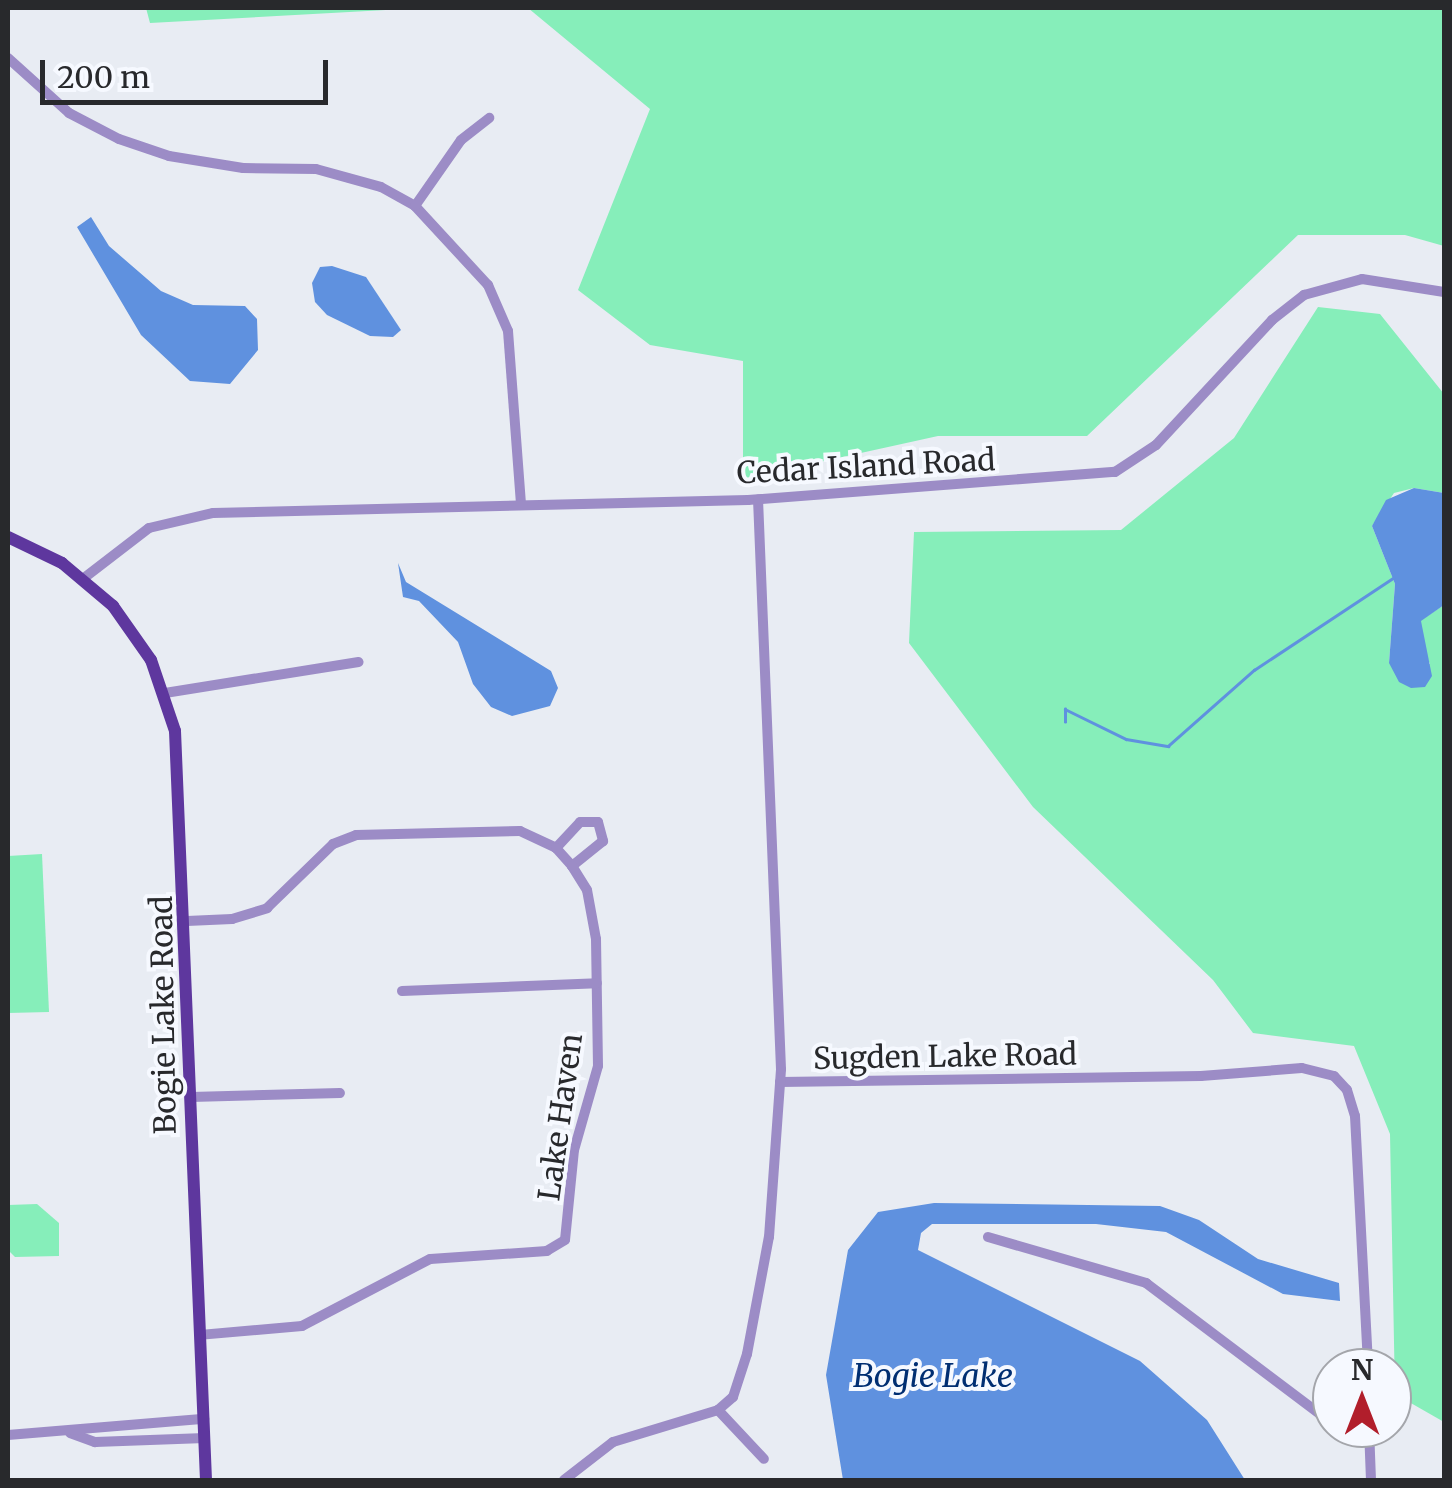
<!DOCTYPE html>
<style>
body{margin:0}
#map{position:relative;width:1452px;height:1488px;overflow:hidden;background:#e8ecf3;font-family:Merriweather,serif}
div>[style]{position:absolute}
.green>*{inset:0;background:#86eeba}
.water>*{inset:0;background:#5f91df}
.stream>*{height:2.5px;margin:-1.25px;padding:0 1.25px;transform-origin:1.25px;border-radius:1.25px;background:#5f91df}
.minor>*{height:10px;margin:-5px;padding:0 5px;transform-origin:5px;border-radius:5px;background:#9c8cc6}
.major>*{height:12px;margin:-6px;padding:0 6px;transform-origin:6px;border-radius:6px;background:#5e379e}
span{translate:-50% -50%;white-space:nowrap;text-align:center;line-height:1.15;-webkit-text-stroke:8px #f6f9ff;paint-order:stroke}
.street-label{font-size:30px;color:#28292c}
.water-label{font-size:32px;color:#002e72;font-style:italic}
.frame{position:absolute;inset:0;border:10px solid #28292c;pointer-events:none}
.north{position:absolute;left:1312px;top:1348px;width:100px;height:100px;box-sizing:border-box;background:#f6f9ff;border:2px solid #a4a6ab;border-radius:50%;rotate:0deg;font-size:28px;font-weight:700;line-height:40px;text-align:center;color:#28292c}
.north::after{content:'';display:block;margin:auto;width:35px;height:45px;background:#b11e2b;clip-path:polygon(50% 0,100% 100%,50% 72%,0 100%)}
.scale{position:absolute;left:40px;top:60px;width:288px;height:45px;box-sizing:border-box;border:5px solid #28292c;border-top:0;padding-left:12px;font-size:30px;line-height:35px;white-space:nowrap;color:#28292c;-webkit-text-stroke:8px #f6f9ff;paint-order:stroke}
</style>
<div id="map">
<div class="green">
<i style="clip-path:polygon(146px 8px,422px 8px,150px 23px)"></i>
<i style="clip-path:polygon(528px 8px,1444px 8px,1444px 246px,1405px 235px,1298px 235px,1087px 436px,938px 436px,743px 479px,743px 361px,650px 345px,578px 290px,650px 109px)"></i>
<i style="clip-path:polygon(1318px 307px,1380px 314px,1444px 394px,1444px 493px,1414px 488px,1394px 493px,1372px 526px,1395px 584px,1389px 663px,1430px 664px,1420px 640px,1421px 620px,1444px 605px,1444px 1422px,1395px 1394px,1390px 1134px,1354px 1046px,1253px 1033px,1213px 980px,1033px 807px,909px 643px,914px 532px,1121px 530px,1234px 438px)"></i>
<i style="clip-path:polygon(42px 854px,49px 1012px,8px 1013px,8px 856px)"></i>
<i style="clip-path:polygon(37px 1204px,59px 1223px,59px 1256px,15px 1257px,8px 1250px,8px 1205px)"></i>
</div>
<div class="water">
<i style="clip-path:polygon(91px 217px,109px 246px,161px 291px,193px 305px,245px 306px,257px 319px,258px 350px,230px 384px,190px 381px,141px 335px,77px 227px)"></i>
<i style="clip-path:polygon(332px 266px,366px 277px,401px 330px,393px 337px,370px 336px,327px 315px,315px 302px,312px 283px,320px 267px)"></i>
<i style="clip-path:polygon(1414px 488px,1444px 493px,1444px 605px,1421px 621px,1432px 676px,1425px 687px,1411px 688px,1399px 682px,1389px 663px,1395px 584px,1372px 526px,1386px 500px)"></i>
<i style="clip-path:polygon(398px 563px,406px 582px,551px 671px,558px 688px,550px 706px,512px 716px,491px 707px,473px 684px,458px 642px,419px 601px,403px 597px)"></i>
<i style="clip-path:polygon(934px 1203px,1160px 1206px,1199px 1220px,1258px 1259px,1339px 1283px,1340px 1301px,1283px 1294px,1166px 1232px,1096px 1224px,932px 1224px,921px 1233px,918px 1250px,1140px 1361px,1207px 1420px,1245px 1480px,843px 1480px,826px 1375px,848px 1250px,878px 1212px)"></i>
</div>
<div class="stream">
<i style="left:1065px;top:722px;width:13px;rotate:-90deg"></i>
<i style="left:1065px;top:709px;width:68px;rotate:26.2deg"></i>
<i style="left:1126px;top:739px;width:43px;rotate:9.5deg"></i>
<i style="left:1168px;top:746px;width:115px;rotate:-41.5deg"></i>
<i style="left:1254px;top:670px;width:167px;rotate:-33.5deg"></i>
</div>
<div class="minor">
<i style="left:8px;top:58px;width:82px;rotate:42deg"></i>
<i style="left:69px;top:113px;width:56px;rotate:27.5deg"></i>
<i style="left:119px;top:139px;width:53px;rotate:18.8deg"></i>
<i style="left:169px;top:156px;width:75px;rotate:9.2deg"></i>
<i style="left:243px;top:168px;width:73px;rotate:0.8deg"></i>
<i style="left:316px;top:169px;width:67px;rotate:15.5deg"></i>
<i style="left:381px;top:187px;width:39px;rotate:29deg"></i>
<i style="left:415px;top:206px;width:108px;rotate:47.3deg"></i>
<i style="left:488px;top:285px;width:50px;rotate:66.5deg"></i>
<i style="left:508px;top:331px;width:172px;rotate:85.7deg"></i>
<i style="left:415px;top:206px;width:80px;rotate:-55.1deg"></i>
<i style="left:461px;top:140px;width:36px;rotate:-38deg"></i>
<i style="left:84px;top:578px;width:82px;rotate:-37.6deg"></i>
<i style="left:149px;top:528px;width:66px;rotate:-13.2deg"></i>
<i style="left:213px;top:513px;width:535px;rotate:-1.39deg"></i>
<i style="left:748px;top:500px;width:368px;rotate:-4.4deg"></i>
<i style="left:1115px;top:472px;width:49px;rotate:-33.4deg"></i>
<i style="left:1156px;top:445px;width:171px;rotate:-47.1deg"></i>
<i style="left:1272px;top:320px;width:41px;rotate:-38deg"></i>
<i style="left:1304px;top:295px;width:60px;rotate:-15.4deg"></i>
<i style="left:1362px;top:279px;width:83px;rotate:9deg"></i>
<i style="left:165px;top:693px;width:196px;rotate:-9.1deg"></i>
<i style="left:556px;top:848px;width:35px;rotate:-47deg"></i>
<i style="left:580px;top:822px;width:18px"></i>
<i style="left:598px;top:822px;width:20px;rotate:75deg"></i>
<i style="left:603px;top:841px;width:40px;rotate:141deg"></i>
<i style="left:187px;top:921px;width:45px;rotate:-2.5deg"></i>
<i style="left:232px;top:919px;width:37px;rotate:-17deg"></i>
<i style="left:267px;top:908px;width:92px;rotate:-44.1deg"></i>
<i style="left:333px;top:844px;width:25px;rotate:-21deg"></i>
<i style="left:356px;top:835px;width:164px;rotate:-1.4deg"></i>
<i style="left:520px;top:831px;width:40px;rotate:25deg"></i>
<i style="left:556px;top:848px;width:24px;rotate:48deg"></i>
<i style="left:572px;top:866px;width:28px;rotate:58deg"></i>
<i style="left:587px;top:890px;width:50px;rotate:79.6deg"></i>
<i style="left:596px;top:939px;width:127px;rotate:89.1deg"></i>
<i style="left:598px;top:1066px;width:87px;rotate:105.9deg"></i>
<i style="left:574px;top:1150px;width:90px;rotate:95.7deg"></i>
<i style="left:565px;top:1240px;width:21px;rotate:149deg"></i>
<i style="left:547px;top:1251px;width:117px;rotate:176.1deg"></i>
<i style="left:430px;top:1259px;width:144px;rotate:152.4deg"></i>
<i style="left:302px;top:1326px;width:102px;rotate:175deg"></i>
<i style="left:402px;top:991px;width:195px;rotate:-2.3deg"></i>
<i style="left:780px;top:1082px;width:421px;rotate:-0.8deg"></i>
<i style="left:1201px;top:1076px;width:101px;rotate:-4.5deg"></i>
<i style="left:1302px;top:1068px;width:33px;rotate:14deg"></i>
<i style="left:1334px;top:1076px;width:19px;rotate:47deg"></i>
<i style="left:1347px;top:1090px;width:27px;rotate:73deg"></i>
<i style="left:1355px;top:1116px;width:252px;rotate:87deg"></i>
<i style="left:191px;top:1097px;width:149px;rotate:-1.5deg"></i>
<i style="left:988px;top:1237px;width:165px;rotate:16.2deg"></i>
<i style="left:1146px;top:1283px;width:233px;rotate:37deg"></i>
<i style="left:718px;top:1410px;width:67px;rotate:46.8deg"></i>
<i style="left:1338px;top:1428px;width:34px;rotate:23deg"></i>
<i style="left:1369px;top:1428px;width:52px;rotate:87.8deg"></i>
<i style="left:70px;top:1433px;width:27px;rotate:20deg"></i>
<i style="left:95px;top:1442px;width:110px;rotate:-2.1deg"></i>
<i style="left:8px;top:1435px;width:197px;rotate:-4.7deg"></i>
<i style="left:564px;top:1480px;width:62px;rotate:-37.8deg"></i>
<i style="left:613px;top:1442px;width:110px;rotate:-16.9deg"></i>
<i style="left:718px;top:1410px;width:20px;rotate:-41deg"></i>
<i style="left:733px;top:1397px;width:45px;rotate:-72deg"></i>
<i style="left:747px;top:1354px;width:119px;rotate:-79.4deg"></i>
<i style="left:769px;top:1237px;width:168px;rotate:-85.9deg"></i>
<i style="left:781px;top:1069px;width:570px;rotate:-92.31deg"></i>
</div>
<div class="major">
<i style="left:8px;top:537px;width:60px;rotate:25.7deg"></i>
<i style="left:62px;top:563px;width:67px;rotate:40.1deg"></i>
<i style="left:113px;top:606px;width:66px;rotate:54.9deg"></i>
<i style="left:151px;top:660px;width:75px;rotate:71.3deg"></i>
<i style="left:175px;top:731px;width:750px;rotate:87.63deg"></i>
</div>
<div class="street-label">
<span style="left:866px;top:466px;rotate:-3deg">Cedar Island Road</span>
<span style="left:163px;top:1015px;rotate:-91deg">Bogie Lake Road</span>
<span style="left:945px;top:1056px;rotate:-1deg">Sugden Lake Road</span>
<span style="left:560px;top:1117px;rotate:-82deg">Lake Haven</span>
</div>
<div class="water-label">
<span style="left:933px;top:1376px">Bogie Lake</span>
</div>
<div class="frame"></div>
<div class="north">N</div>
<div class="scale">200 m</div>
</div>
